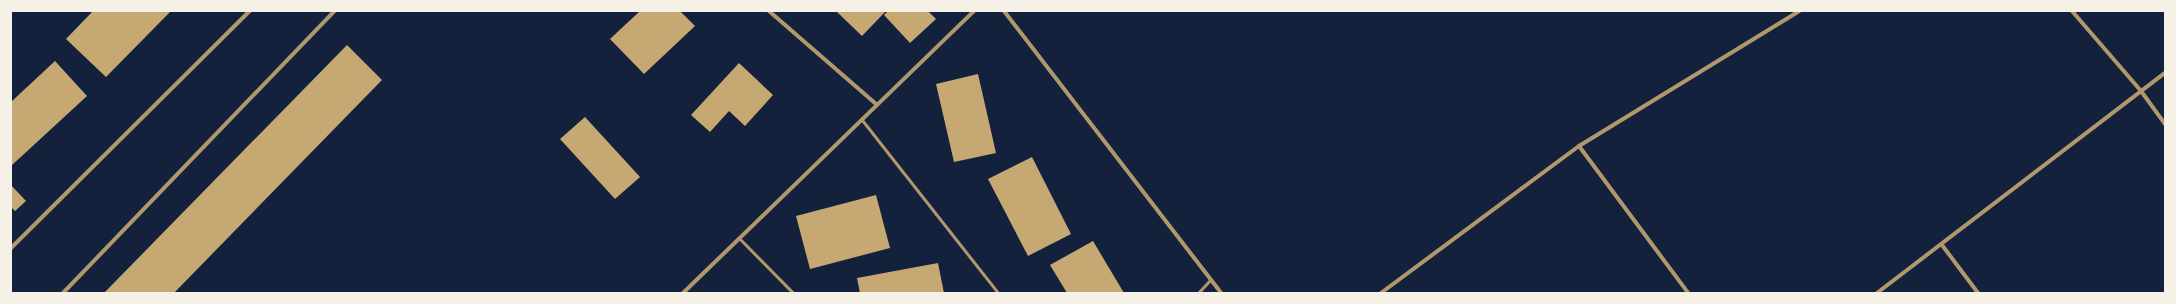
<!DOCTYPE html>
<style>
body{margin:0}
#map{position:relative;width:2176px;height:304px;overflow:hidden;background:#14213d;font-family:"Archivo Narrow",sans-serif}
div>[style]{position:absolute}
.building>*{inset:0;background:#c6a872}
.service>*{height:3px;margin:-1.5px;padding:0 1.5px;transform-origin:1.5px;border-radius:1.5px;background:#b1986c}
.minor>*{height:4px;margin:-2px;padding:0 2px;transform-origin:2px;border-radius:2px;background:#b1986c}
span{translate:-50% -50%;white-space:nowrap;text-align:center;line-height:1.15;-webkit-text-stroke:4px #f6f1e7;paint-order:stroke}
.frame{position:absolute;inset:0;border:12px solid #f6f1e7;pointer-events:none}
</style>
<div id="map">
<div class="building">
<i style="clip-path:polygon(93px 11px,171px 11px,106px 77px,66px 39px)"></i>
<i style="clip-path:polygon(640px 11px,680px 11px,695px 26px,644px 74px,610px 39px)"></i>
<i style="clip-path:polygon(836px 11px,886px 11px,862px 36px)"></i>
<i style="clip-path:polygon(888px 11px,928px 11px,936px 19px,910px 43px,884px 15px)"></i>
<i style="clip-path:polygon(347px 45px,382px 80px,174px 293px,104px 293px)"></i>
<i style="clip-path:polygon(55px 61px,87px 96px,11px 166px,11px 102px)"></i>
<i style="clip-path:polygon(739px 63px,773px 95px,745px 126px,729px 111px,710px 132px,691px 115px)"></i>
<i style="clip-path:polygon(978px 74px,996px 153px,954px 162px,936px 84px)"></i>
<i style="clip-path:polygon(585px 117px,640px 177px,615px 199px,560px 139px)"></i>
<i style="clip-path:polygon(1032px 157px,1071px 234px,1028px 256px,988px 179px)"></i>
<i style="clip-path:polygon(11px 185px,26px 201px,15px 211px,11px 207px)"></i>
<i style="clip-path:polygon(876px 195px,890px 248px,810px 269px,796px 216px)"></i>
<i style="clip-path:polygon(1093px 241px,1124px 293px,1067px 293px,1050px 265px)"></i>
<i style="clip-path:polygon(938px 263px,944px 293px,860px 293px,857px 278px)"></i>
</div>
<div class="service">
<i style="left:862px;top:120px;width:220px;rotate:51.8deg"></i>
<i style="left:739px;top:238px;width:77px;rotate:45.5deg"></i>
<i style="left:1198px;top:293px;width:18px;rotate:-47deg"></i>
</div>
<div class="minor">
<i style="left:769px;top:11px;width:143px;rotate:41deg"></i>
<i style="left:1004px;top:11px;width:356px;rotate:52.4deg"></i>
<i style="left:2072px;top:11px;width:106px;rotate:49.2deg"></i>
<i style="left:2141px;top:91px;width:41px;rotate:54deg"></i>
<i style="left:1579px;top:146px;width:183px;rotate:53.4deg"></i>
<i style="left:1942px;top:245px;width:60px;rotate:53.1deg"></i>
<i style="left:11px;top:248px;width:337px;rotate:-44.8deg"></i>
<i style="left:63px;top:293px;width:391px;rotate:-46.1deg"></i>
<i style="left:683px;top:293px;width:405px;rotate:-44.1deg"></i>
<i style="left:1381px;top:293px;width:247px;rotate:-36.6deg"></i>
<i style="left:1579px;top:146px;width:258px;rotate:-31.5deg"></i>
<i style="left:1877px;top:293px;width:362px;rotate:-37.4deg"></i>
</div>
<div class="frame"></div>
</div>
